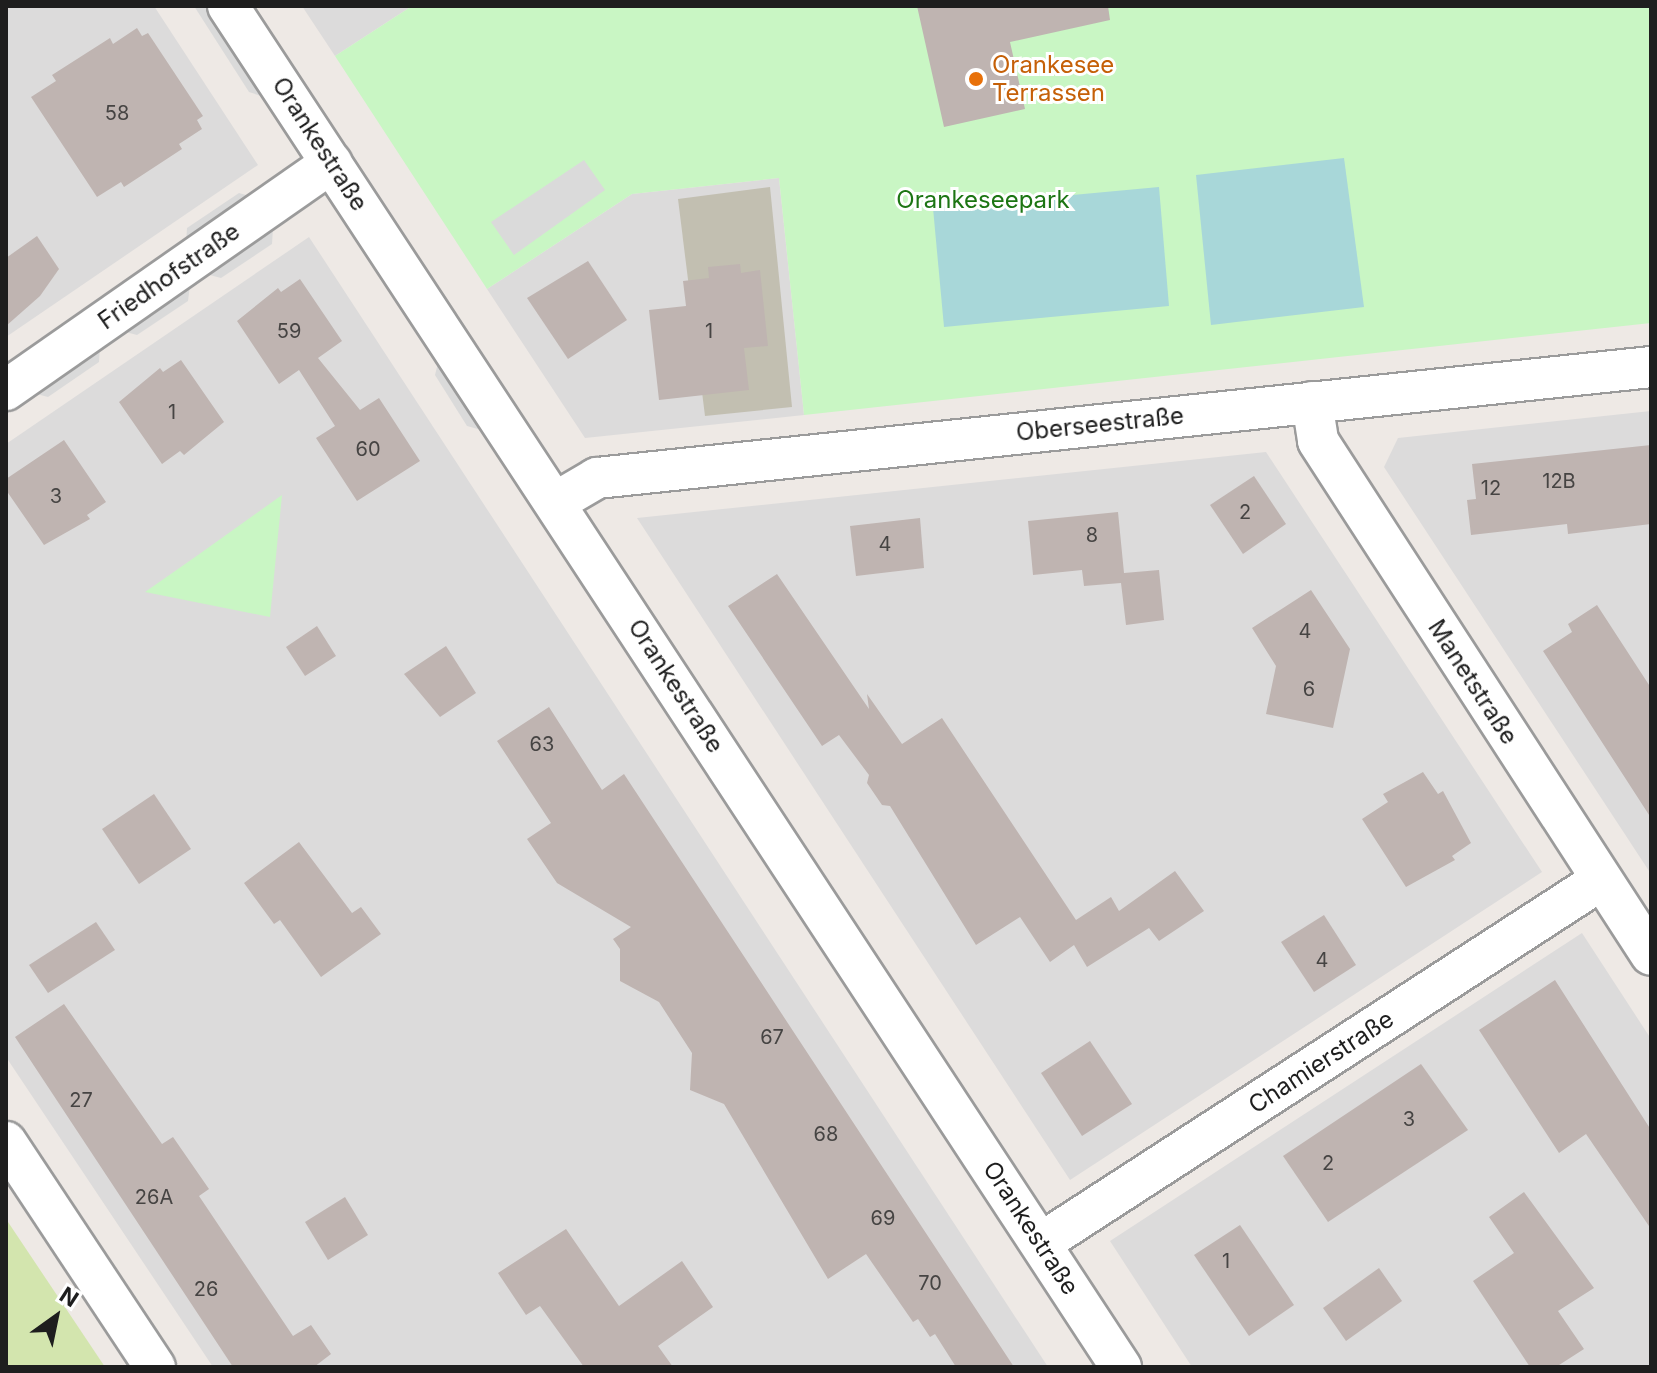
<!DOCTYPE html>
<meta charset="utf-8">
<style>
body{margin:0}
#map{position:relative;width:1657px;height:1373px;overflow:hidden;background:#eee9e5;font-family:Inter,sans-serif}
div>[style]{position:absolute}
.residential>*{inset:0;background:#dcdbdb}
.construction>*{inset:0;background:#c2bfb1}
.grass>*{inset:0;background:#d3e5ae}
.park>*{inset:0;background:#c9f6c4}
.parking>*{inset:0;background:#dadada}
.water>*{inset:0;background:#a8d7d9}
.building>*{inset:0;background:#bfb4b1}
.roads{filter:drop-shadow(2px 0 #9b9b9b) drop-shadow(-2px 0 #9b9b9b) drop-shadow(0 2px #9b9b9b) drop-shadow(0 -2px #9b9b9b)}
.street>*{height:40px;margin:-20px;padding:0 20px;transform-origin:20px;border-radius:20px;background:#fff}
.dots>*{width:22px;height:22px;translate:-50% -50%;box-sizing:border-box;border:4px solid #fff;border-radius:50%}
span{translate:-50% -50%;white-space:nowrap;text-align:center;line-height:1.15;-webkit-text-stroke:6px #fff;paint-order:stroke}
.number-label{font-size:20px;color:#464443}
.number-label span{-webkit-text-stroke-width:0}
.food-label{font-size:24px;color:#c56008}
.left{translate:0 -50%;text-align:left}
.street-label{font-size:24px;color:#1e1e1e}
.park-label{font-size:24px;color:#1c7513}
.frame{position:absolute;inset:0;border:8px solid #1e1e1e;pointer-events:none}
.north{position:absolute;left:16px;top:1277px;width:80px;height:80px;-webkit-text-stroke:6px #fff;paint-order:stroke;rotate:33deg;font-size:22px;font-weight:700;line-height:32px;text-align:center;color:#1e1e1e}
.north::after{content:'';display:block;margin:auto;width:28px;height:36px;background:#1e1e1e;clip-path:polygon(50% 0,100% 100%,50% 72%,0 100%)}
</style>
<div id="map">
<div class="residential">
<i style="clip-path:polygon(6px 6px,154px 6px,258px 165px,6px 337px)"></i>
<i style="clip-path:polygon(302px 6px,412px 6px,335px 56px)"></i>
<i style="clip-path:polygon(779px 178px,804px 415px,585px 438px,487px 289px,632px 194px)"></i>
<i style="clip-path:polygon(309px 237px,1048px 1367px,213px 1367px,6px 1057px,6px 444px)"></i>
<i style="clip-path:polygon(1651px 411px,1651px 874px,1384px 467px,1398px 438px)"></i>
<i style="clip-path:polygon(1266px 452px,1542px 872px,1070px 1180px,637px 518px)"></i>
<i style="clip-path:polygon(1582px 933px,1651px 1039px,1651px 1367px,1192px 1367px,1110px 1241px)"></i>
</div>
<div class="construction">
<i style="clip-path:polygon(770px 187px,792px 407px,705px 416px,678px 199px)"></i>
</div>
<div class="grass">
<i style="clip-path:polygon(6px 1219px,105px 1367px,6px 1367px)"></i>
</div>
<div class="park">
<i style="clip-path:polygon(412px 6px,1651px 6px,1651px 323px,804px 415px,779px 178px,632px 194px,487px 289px,335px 56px)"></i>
<i style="clip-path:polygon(282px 495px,270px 617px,145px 592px,198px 555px)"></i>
</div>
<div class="parking">
<i style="clip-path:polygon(194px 6px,207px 6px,267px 98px,249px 92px)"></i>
<i style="clip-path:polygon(584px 160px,605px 190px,514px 255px,491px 222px)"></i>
<i style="clip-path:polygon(239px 193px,253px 197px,186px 243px,187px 228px)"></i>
<i style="clip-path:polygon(273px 228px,272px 244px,221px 278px,206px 274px)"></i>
<i style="clip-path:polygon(190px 285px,188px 301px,137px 335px,122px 331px)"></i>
<i style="clip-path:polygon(100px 346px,99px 362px,48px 397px,33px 393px)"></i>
<i style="clip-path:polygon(439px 359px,485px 431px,467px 426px,435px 375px)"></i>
</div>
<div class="water">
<i style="clip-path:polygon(1344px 158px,1364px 307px,1211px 325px,1196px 175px)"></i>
<i style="clip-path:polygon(1159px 187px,1169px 306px,944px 327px,933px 208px)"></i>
</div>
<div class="building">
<i style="clip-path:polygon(917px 6px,1108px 6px,1110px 20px,1010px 42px,1025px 109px,944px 127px)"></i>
<i style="clip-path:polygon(137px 28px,142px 36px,148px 33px,203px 116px,197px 120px,202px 129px,179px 144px,182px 149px,124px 187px,121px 182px,97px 197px,31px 97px,56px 81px,52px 75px,110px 38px,113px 44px)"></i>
<i style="clip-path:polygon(37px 236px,59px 269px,40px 296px,6px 326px,6px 258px)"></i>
<i style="clip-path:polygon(588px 261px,627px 320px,568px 359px,527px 298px)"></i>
<i style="clip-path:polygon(740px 264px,741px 273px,760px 270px,768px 346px,744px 348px,749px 390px,659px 400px,649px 310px,686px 306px,683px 281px,709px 278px,708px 267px)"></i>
<i style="clip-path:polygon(300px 279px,342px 341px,318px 358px,360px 410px,379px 398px,420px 461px,357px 501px,316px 438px,335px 426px,299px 370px,279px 384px,237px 321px,278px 288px,281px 292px)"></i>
<i style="clip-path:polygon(181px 360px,224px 422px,184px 455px,180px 451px,162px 464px,119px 402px,160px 368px,163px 372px)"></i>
<i style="clip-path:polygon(64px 440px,106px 502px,87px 515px,90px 519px,44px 545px,6px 490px,6px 479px)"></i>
<i style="clip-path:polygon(1651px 445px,1651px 524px,1568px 534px,1567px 524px,1471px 535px,1467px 500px,1476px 499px,1472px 464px)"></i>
<i style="clip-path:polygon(1254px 476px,1286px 524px,1243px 554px,1210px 505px)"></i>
<i style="clip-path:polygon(1118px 512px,1124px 573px,1159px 570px,1164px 620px,1126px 625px,1121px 583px,1084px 586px,1082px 570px,1033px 575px,1028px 521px)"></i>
<i style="clip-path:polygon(920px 518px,924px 568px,856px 576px,850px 526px)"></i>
<i style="clip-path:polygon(777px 574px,869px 709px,867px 694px,902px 744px,942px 718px,1076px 920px,1111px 897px,1119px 911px,1175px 871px,1204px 911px,1159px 941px,1149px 928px,1087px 967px,1074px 945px,1050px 962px,1020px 917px,976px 945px,890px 806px,882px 805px,867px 783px,869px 775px,839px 735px,822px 746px,728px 606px)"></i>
<i style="clip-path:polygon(1311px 590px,1350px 649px,1333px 728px,1266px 714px,1276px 666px,1252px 628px)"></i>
<i style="clip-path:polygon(1597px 605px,1651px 688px,1651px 818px,1543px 651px,1572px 632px,1568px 624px)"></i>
<i style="clip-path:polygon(317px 626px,336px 656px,305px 676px,286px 647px)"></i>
<i style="clip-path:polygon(446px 646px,476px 693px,440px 717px,404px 674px)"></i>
<i style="clip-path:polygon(549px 707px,602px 790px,624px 774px,1014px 1367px,956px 1367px,935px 1334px,930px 1337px,918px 1319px,913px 1322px,866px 1254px,828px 1279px,724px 1104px,690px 1090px,692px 1053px,659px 1002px,620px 981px,620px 949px,613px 939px,631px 927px,557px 883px,527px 839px,551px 823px,497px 741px)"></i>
<i style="clip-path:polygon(1423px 772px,1438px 794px,1443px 791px,1471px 843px,1452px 856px,1455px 860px,1406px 887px,1362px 819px,1388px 802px,1383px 794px)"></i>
<i style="clip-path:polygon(154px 794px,191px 849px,139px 884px,102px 829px)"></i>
<i style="clip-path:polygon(299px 842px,352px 913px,361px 907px,381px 934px,321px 977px,280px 920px,274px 924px,244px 883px)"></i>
<i style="clip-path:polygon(1324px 915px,1356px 965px,1314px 992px,1281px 942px)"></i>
<i style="clip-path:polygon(96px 922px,115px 950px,48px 993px,29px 965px)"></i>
<i style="clip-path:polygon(1555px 980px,1651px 1130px,1651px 1229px,1586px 1134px,1559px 1153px,1479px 1030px)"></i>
<i style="clip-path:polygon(64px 1004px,162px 1144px,173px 1137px,209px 1189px,199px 1196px,293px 1336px,311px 1325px,331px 1354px,314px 1367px,233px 1367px,15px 1037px)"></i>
<i style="clip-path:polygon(1090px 1041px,1132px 1104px,1082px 1136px,1041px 1073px)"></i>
<i style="clip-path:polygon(1421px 1064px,1468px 1130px,1328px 1222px,1283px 1156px)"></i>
<i style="clip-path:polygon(1524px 1192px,1594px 1288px,1558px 1311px,1584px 1349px,1556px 1367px,1530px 1367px,1473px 1281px,1514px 1253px,1489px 1217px)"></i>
<i style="clip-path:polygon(345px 1197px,368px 1235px,328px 1260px,305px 1222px)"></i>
<i style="clip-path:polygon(1240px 1225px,1294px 1305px,1249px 1336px,1194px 1255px)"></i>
<i style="clip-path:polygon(566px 1229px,619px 1306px,682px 1261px,713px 1307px,658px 1346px,673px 1367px,584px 1367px,540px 1306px,526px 1315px,498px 1273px)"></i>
<i style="clip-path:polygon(1379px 1268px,1402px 1301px,1346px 1341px,1323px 1308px)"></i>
</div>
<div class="roads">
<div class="street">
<i style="left:228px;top:6px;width:1628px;rotate:56.73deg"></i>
<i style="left:6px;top:390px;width:397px;rotate:-34.9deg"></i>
<i style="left:1312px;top:402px;width:39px;rotate:81deg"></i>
<i style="left:1318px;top:441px;width:612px;rotate:57.06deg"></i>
<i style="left:556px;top:502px;width:48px;rotate:-30.3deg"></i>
<i style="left:597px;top:478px;width:1060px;rotate:-6.01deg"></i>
<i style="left:6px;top:1142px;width:270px;rotate:56.5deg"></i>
<i style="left:1041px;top:1243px;width:667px;rotate:-32.95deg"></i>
</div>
</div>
<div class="dots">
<i style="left:976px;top:79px;background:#e8710a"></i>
</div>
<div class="number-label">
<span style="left:117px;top:113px">58</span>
<span style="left:289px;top:331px">59</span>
<span style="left:709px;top:331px">1</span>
<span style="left:172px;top:412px">1</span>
<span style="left:368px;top:449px">60</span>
<span style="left:1559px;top:481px">12B</span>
<span style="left:1491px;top:488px">12</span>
<span style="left:56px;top:496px">3</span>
<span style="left:1245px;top:512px">2</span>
<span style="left:1092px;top:535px">8</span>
<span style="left:885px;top:544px">4</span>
<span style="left:1305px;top:631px">4</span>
<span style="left:1309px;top:689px">6</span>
<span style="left:542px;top:744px">63</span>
<span style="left:1322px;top:960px">4</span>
<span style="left:772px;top:1037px">67</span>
<span style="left:81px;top:1100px">27</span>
<span style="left:1409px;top:1119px">3</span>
<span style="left:826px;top:1134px">68</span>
<span style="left:1328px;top:1163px">2</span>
<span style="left:154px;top:1197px">26A</span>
<span style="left:883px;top:1218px">69</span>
<span style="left:1226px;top:1261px">1</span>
<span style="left:930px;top:1283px">70</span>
<span style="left:206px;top:1289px">26</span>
</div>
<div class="food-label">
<span class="left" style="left:992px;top:79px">Orankesee<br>Terrassen</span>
</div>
<div class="street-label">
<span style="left:320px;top:144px;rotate:57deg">Orankestraße</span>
<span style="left:169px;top:276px;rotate:-35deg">Friedhofstraße</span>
<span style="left:1100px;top:424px;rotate:-6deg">Oberseestraße</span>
<span style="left:1473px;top:682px;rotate:57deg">Manetstraße</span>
<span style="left:676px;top:686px;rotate:57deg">Orankestraße</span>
<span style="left:1321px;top:1062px;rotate:-33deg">Chamierstraße</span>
<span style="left:1031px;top:1228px;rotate:57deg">Orankestraße</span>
</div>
<div class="park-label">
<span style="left:983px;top:200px">Orankeseepark</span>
</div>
<div class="frame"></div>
<div class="north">N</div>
</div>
